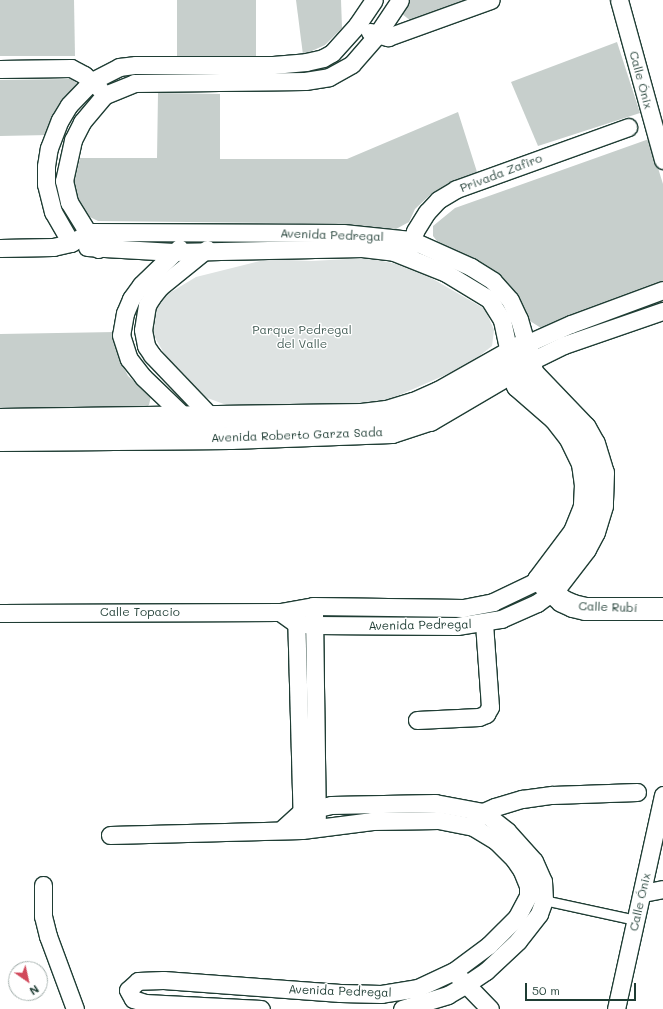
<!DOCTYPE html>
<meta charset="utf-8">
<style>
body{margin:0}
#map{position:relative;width:663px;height:1009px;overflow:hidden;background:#fff;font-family:Mali,sans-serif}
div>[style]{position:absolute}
.green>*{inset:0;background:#dee3e2}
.building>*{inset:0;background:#c7cfcc}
.roads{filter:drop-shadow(1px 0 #1f3d34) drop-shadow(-1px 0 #1f3d34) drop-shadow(0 1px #1f3d34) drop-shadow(0 -1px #1f3d34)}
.service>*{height:9px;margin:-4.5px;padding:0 4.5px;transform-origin:4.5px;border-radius:4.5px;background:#fff}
.minor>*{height:17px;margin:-8.5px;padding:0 8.5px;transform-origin:8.5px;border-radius:8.5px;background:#fff}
.tertiary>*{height:22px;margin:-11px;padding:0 11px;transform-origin:11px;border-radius:11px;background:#fff}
span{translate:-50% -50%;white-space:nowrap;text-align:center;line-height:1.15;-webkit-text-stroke:3px #fff;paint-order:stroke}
.street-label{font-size:12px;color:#1f3d34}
.park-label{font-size:12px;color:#455e57}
.north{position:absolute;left:8px;top:961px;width:40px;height:40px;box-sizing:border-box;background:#fff;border:1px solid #a5b1ae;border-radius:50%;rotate:146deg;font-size:11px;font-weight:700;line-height:16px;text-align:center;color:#1f3d34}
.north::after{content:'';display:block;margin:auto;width:14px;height:18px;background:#d1495b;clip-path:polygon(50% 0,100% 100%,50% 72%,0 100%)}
.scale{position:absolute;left:525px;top:983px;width:111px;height:18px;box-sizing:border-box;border:2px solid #1f3d34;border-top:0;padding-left:5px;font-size:12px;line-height:14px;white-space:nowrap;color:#1f3d34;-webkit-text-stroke:3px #fff;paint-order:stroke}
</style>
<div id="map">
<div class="green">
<i style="clip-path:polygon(367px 258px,412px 267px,485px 309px,494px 330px,492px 346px,468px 365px,388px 400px,341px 409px,232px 407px,202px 396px,172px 367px,150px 329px,158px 300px,196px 277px,268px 259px,311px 261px)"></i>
</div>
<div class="building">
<i style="clip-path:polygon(0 0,74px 0,75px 56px,0 56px)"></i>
<i style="clip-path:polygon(177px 0,256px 0,256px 60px,177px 61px)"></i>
<i style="clip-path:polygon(296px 0,341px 0,342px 28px,325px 45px,303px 55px)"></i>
<i style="clip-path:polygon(406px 0,467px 0,411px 21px,402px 14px,401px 9px)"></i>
<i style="clip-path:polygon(617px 42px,640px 113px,538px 146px,511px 82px)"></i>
<i style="clip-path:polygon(72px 79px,79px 85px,49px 135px,0 136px,0 80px)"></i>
<i style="clip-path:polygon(158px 93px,220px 94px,220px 159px,347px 159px,458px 112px,477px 172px,432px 193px,415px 209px,409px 222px,396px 229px,284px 223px,98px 221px,88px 216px,76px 200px,73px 186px,80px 158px,157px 158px)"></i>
<i style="clip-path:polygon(649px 139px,663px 184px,663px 287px,588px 315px,541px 328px,530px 321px,515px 293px,492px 270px,437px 241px,433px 236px,433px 226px,455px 208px)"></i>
<i style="clip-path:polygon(115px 332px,119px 358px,128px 376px,151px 396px,149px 405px,145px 408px,0 411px,0 334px)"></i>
</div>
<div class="roads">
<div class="service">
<i style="left:544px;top:900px;width:94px;rotate:12.3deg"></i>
</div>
<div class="minor">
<i style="left:619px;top:0;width:166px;rotate:74.6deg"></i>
<i style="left:370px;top:32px;width:19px;rotate:16deg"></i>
<i style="left:388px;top:37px;width:109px;rotate:-19.8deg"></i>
<i style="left:0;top:69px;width:71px;rotate:-0.8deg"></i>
<i style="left:71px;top:68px;width:15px;rotate:28deg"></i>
<i style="left:84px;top:75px;width:20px;rotate:41deg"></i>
<i style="left:71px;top:243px;width:36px;rotate:-120deg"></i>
<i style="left:53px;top:212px;width:29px;rotate:-104deg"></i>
<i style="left:46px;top:184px;width:18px;rotate:-90deg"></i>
<i style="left:46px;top:166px;width:18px;rotate:-81deg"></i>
<i style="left:49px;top:148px;width:30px;rotate:-69deg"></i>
<i style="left:60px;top:120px;width:17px;rotate:-59deg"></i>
<i style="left:69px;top:105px;width:33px;rotate:-46deg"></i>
<i style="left:92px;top:81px;width:30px;rotate:-27deg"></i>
<i style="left:119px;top:67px;width:17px;rotate:-7deg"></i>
<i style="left:136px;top:65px;width:137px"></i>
<i style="left:273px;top:65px;width:33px;rotate:-5deg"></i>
<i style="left:306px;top:62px;width:17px;rotate:-13deg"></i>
<i style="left:323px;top:58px;width:10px;rotate:-29deg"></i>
<i style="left:332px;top:53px;width:38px;rotate:-48deg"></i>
<i style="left:357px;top:25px;width:30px;rotate:-56deg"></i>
<i style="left:87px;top:247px;width:87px;rotate:3.3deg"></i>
<i style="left:174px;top:252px;width:188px;rotate:-1.2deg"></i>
<i style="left:362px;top:248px;width:32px;rotate:7deg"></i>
<i style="left:394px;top:252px;width:56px;rotate:22deg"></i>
<i style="left:446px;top:273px;width:50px;rotate:31.2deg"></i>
<i style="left:489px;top:299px;width:25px;rotate:58deg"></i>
<i style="left:502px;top:320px;width:33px;rotate:78deg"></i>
<i style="left:0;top:248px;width:53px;rotate:-1.1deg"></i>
<i style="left:53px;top:247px;width:18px;rotate:-13deg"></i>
<i style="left:71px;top:243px;width:21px;rotate:-31deg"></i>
<i style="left:89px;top:232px;width:254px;rotate:0.2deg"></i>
<i style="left:343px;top:233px;width:68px;rotate:5.9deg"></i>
<i style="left:411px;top:240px;width:66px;rotate:24.2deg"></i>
<i style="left:471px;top:267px;width:26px;rotate:32deg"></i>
<i style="left:493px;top:281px;width:25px;rotate:48deg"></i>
<i style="left:510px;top:300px;width:21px;rotate:65deg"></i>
<i style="left:519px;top:319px;width:26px;rotate:74deg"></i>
<i style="left:526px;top:344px;width:49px;rotate:-24deg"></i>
<i style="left:571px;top:324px;width:98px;rotate:-20.3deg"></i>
<i style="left:179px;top:248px;width:53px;rotate:135.8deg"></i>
<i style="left:141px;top:285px;width:17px;rotate:126deg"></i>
<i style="left:131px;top:299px;width:15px;rotate:113deg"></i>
<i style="left:125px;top:313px;width:22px;rotate:100deg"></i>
<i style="left:121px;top:335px;width:25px;rotate:72deg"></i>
<i style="left:129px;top:359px;width:23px;rotate:52deg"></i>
<i style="left:143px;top:377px;width:66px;rotate:43.8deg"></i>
<i style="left:98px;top:249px;width:55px;rotate:-121.7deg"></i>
<i style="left:69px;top:202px;width:22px;rotate:-103deg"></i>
<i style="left:64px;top:181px;width:42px;rotate:-77.6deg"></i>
<i style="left:73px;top:140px;width:20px;rotate:-63deg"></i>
<i style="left:82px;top:122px;width:35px;rotate:-50deg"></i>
<i style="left:105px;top:95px;width:31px;rotate:-22deg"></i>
<i style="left:134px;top:83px;width:171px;rotate:-0.7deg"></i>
<i style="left:305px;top:81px;width:24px;rotate:-9deg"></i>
<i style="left:329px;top:77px;width:26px;rotate:-29deg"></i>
<i style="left:352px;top:64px;width:37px;rotate:-49deg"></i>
<i style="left:376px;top:36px;width:43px;rotate:-56.3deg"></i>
<i style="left:207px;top:249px;width:60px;rotate:141deg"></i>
<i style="left:160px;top:287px;width:13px;rotate:129deg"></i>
<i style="left:152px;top:297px;width:9px;rotate:122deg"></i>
<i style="left:147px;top:305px;width:25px;rotate:99deg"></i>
<i style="left:143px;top:330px;width:16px;rotate:79deg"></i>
<i style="left:146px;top:346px;width:11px;rotate:56deg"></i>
<i style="left:152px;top:355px;width:93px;rotate:46.3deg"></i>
<i style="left:409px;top:250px;width:20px;rotate:-72deg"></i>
<i style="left:415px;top:231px;width:22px;rotate:-58deg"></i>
<i style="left:427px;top:212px;width:16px;rotate:-47deg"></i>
<i style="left:438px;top:200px;width:21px;rotate:-31deg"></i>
<i style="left:456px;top:189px;width:183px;rotate:-19.8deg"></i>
<i style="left:529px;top:362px;width:39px;rotate:-26deg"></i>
<i style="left:564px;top:345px;width:105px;rotate:-19deg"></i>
<i style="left:280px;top:612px;width:19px;rotate:36deg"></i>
<i style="left:295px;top:623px;width:20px;rotate:6deg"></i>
<i style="left:315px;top:625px;width:142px;rotate:0.4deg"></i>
<i style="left:457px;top:626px;width:45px;rotate:-9deg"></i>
<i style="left:501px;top:619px;width:39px;rotate:-24deg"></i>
<i style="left:537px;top:603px;width:19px;rotate:-36deg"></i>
<i style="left:296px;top:612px;width:210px;rotate:88.4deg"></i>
<i style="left:0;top:613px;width:280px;rotate:-0.2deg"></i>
<i style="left:280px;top:612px;width:34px;rotate:-10deg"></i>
<i style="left:313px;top:606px;width:150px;rotate:0.8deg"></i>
<i style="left:463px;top:608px;width:31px;rotate:-11deg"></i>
<i style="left:493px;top:602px;width:51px;rotate:-25.6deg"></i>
<i style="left:314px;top:614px;width:204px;rotate:89.2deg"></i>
<i style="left:417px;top:720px;width:62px;rotate:-2.8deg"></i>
<i style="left:479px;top:717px;width:8px;rotate:-23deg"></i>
<i style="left:486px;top:714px;width:8px;rotate:-60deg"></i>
<i style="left:490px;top:707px;width:84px;rotate:-94.1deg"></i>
<i style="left:477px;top:820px;width:10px;rotate:-53deg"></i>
<i style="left:483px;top:812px;width:13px;rotate:-23deg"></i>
<i style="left:495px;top:807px;width:28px;rotate:-17deg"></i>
<i style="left:522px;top:799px;width:30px;rotate:-8deg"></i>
<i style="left:552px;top:795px;width:85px;rotate:-2deg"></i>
<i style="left:281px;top:830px;width:27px;rotate:-42deg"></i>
<i style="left:301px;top:812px;width:31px;rotate:-13deg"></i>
<i style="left:331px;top:805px;width:104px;rotate:-1.1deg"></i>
<i style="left:435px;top:803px;width:49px;rotate:10.6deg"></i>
<i style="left:483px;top:812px;width:31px;rotate:38deg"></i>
<i style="left:507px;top:831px;width:40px;rotate:48deg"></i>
<i style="left:534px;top:861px;width:22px;rotate:66deg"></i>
<i style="left:543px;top:881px;width:19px;rotate:87deg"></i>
<i style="left:544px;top:900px;width:15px;rotate:110deg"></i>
<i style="left:539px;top:914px;width:34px;rotate:128deg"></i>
<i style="left:518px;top:941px;width:44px;rotate:136.8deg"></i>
<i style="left:486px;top:971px;width:25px;rotate:146deg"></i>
<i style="left:465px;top:985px;width:20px;rotate:150deg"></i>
<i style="left:448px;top:995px;width:48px;rotate:163.1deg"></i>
<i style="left:110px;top:835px;width:192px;rotate:-1.5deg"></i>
<i style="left:302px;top:830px;width:71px;rotate:-7.3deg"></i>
<i style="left:372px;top:821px;width:66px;rotate:-0.9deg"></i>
<i style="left:438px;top:820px;width:36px;rotate:11deg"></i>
<i style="left:473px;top:827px;width:26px;rotate:31deg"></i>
<i style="left:495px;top:840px;width:27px;rotate:45deg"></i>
<i style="left:514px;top:859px;width:14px;rotate:56deg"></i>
<i style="left:522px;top:871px;width:16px;rotate:68deg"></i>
<i style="left:528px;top:886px;width:10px;rotate:90deg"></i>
<i style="left:528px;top:896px;width:24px;rotate:118deg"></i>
<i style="left:517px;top:917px;width:40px;rotate:135deg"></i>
<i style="left:489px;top:945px;width:44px;rotate:143.4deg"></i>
<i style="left:454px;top:971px;width:40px;rotate:155deg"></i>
<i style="left:418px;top:988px;width:37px;rotate:171deg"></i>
<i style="left:381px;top:994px;width:41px;rotate:-178.6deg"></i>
<i style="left:340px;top:993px;width:177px;rotate:-175.8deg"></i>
<i style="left:163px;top:980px;width:25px;rotate:178deg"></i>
<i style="left:138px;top:981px;width:13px;rotate:138deg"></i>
<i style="left:128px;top:990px;width:10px;rotate:61deg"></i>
<i style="left:133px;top:999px;width:13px;rotate:18deg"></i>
<i style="left:145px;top:1003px;width:116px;rotate:3deg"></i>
<i style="left:43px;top:885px;width:31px;rotate:90deg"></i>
<i style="left:43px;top:916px;width:21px;rotate:76deg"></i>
<i style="left:48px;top:936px;width:78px;rotate:69.7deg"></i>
<i style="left:643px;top:893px;width:20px;rotate:-11deg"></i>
<i style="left:458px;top:976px;width:46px;rotate:45.9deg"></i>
<i style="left:616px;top:1009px;width:219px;rotate:-77.6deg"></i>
</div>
<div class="tertiary">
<i style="left:510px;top:359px;width:15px;rotate:79deg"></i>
<i style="left:513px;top:374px;width:13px;rotate:67deg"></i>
<i style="left:518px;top:386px;width:49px;rotate:40.9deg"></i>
<i style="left:555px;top:418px;width:24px;rotate:52deg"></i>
<i style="left:570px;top:437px;width:30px;rotate:64deg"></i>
<i style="left:583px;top:464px;width:21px;rotate:82deg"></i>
<i style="left:586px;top:485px;width:22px;rotate:93deg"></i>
<i style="left:585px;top:507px;width:27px;rotate:112deg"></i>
<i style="left:575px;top:532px;width:60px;rotate:126.9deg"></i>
<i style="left:539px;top:580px;width:31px;rotate:42deg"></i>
<i style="left:562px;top:601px;width:12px;rotate:24deg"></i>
<i style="left:573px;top:606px;width:13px;rotate:13deg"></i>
<i style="left:586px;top:609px;width:77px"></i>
<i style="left:0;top:420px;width:362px;rotate:-0.8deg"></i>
<i style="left:362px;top:415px;width:25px;rotate:-7deg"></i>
<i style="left:387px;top:412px;width:28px;rotate:-17deg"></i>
<i style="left:414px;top:404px;width:27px;rotate:-24deg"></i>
<i style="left:439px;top:393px;width:100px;rotate:-29.4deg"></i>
<i style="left:526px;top:344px;width:30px;rotate:78deg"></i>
<i style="left:532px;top:373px;width:76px;rotate:46.1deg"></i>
<i style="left:585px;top:428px;width:18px;rotate:61deg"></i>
<i style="left:594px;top:444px;width:30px;rotate:73deg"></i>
<i style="left:603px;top:473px;width:33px;rotate:92deg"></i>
<i style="left:602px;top:506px;width:27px;rotate:107deg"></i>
<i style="left:594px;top:532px;width:19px;rotate:118deg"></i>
<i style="left:585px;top:549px;width:54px;rotate:127.5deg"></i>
<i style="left:0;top:440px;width:231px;rotate:-0.5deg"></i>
<i style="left:231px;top:438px;width:161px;rotate:-2.1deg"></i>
<i style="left:392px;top:432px;width:40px;rotate:-18deg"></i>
<i style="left:430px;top:420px;width:115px;rotate:-30.4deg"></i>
</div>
</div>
<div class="street-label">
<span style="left:641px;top:80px;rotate:75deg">Calle Ónix</span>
<span style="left:501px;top:173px;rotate:-21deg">Privada Zafiro</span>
<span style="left:332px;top:235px;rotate:2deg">Avenida Pedregal</span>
<span style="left:297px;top:435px;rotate:-2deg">Avenida Roberto Garza Sada</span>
<span style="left:608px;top:607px;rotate:2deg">Calle Rubí</span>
<span style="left:140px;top:612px">Calle Topacio</span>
<span style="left:420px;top:625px;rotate:-1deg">Avenida Pedregal</span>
<span style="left:640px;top:902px;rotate:-77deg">Calle Ónix</span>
<span style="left:340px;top:991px;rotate:2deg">Avenida Pedregal</span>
</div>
<div class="park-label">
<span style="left:302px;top:337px">Parque Pedregal<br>del Valle</span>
</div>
<div class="north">N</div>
<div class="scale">50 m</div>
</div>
